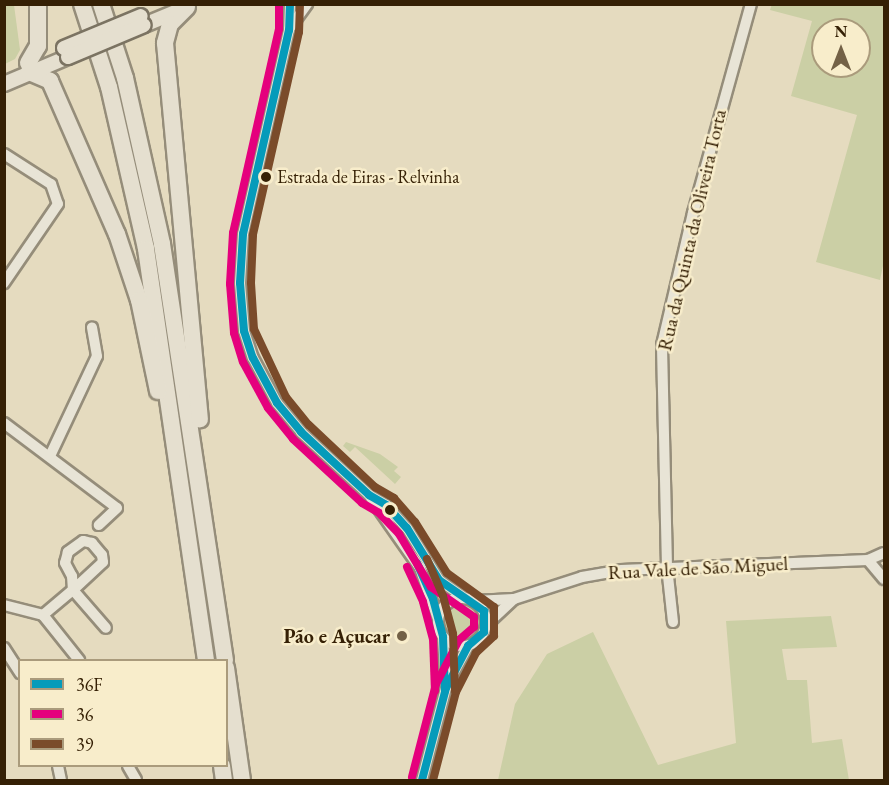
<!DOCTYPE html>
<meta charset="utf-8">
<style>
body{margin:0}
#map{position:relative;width:889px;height:785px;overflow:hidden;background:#e5dbbf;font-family:"EB Garamond",serif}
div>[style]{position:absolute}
.green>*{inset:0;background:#cbcfa5}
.round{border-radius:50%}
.roads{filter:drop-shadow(2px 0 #958d7a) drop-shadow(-2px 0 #958d7a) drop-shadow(0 2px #958d7a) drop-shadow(0 -2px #958d7a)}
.minor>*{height:10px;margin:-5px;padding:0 5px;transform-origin:5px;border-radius:5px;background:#e8e4d6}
.minor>.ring{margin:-5px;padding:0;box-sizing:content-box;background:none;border:10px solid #e8e4d6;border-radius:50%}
.major>*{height:14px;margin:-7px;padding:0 7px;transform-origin:7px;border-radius:7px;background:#e5dfcf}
.highway>*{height:16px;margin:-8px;padding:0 8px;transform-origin:8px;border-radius:8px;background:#e5dfcf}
.bridges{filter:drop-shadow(2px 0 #7b7362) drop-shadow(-2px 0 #7b7362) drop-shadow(0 2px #7b7362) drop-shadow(0 -2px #7b7362)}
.major-bridge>*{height:14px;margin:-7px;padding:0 7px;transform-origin:7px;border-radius:7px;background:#e5dfcf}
.bus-1>*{height:8px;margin:-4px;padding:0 4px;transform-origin:4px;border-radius:4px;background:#059bba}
.bus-2>*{height:8px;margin:-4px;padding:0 4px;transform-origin:4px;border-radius:4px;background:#e5007d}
.bus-3>*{height:8px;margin:-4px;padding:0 4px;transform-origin:4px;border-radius:4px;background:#7a4b2a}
.dots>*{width:16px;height:16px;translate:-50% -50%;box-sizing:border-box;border:3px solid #f8edcb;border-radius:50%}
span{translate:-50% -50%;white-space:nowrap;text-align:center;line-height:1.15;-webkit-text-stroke:5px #f8edcb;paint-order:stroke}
.bus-label{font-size:18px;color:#352005}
.left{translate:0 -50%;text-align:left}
.street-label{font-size:20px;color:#352005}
.poi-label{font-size:20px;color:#352005;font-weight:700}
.right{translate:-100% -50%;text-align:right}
.frame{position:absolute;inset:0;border:6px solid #352005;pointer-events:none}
.legend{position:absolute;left:18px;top:659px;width:210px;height:108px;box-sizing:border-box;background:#f8edcb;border:2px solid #aa9b7c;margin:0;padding:8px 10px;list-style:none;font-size:18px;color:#352005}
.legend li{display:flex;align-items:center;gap:12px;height:30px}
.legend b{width:30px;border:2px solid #aa9b7c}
.north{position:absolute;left:811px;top:18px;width:60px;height:60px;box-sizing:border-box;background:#f8edcb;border:2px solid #aa9b7c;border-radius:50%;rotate:0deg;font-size:16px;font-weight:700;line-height:24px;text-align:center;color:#352005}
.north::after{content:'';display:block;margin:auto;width:21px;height:27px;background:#736146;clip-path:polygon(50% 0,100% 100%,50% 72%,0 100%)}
</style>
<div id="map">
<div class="green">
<i style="clip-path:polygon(evenodd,772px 4px,884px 5px,884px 261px,880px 280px,816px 262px,857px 115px,791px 96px,812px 21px,770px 10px,772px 4px,823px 30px,859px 30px,859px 66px,823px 66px,823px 30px)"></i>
<i style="clip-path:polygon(4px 5px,14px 5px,20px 50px,15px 59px,5px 64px)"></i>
<i style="clip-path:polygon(346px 442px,380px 454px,398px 467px,394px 471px,401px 477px,395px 484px,355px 447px,350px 452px,343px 446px)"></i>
<i class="round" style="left:444px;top:604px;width:36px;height:36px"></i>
<i style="clip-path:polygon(831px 616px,837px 647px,782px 649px,787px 680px,807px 680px,812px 743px,842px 739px,849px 780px,498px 780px,515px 704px,547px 654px,593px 632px,658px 765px,736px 743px,726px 621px)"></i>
</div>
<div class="roads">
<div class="minor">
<i style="left:290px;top:4px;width:26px;rotate:92deg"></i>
<i style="left:289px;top:30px;width:209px;rotate:102.7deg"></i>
<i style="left:243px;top:234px;width:49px;rotate:93.5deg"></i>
<i style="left:240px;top:283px;width:48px;rotate:85.2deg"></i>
<i style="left:244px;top:331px;width:28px;rotate:72deg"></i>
<i style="left:253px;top:358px;width:51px;rotate:61.9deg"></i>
<i style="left:277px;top:403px;width:38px;rotate:50deg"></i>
<i style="left:301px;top:432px;width:93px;rotate:42.8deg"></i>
<i style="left:369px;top:495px;width:20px;rotate:30deg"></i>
<i style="left:386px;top:505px;width:31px;rotate:48deg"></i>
<i style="left:407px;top:528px;width:61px;rotate:58.4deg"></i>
<i style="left:439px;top:580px;width:32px;rotate:35deg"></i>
<i style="left:289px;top:29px;width:31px;rotate:-54deg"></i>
<i style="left:4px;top:154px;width:56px;rotate:32.6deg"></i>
<i style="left:51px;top:184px;width:21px;rotate:71deg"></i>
<i style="left:58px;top:204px;width:96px;rotate:124.4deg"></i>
<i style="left:4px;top:423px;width:141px;rotate:37deg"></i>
<i style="left:117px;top:508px;width:25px;rotate:137deg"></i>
<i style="left:50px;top:456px;width:110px;rotate:-64.8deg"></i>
<i style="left:97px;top:356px;width:29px;rotate:-100deg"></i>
<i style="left:371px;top:498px;width:85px;rotate:55deg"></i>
<i style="left:420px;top:568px;width:54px;rotate:70.6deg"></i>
<i style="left:868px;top:560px;width:25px;rotate:50deg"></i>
<i class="ring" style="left:438px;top:598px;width:38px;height:38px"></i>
<i style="left:474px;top:601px;width:40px;rotate:-2.9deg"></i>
<i style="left:514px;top:599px;width:71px;rotate:-17.9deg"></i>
<i style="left:582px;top:577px;width:40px;rotate:-10deg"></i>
<i style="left:621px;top:570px;width:247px;rotate:-2.3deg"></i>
<i style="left:868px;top:560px;width:17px;rotate:-24deg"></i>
<i style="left:4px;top:605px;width:40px;rotate:14.4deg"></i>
<i style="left:43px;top:615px;width:58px;rotate:51.3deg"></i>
<i style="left:43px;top:615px;width:39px;rotate:-40deg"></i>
<i style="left:73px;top:590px;width:41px;rotate:-43deg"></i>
<i style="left:103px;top:562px;width:7px;rotate:-98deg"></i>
<i style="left:102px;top:555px;width:16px;rotate:-130deg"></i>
<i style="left:92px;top:543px;width:9px;rotate:-167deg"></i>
<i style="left:83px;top:541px;width:19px;rotate:144deg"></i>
<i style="left:68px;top:552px;width:11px;rotate:105deg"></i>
<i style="left:65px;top:563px;width:15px;rotate:62deg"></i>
<i style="left:72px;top:576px;width:14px;rotate:86deg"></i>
<i style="left:73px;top:590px;width:50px;rotate:49deg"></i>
<i style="left:673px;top:622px;width:55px;rotate:-96.2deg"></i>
<i style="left:667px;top:567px;width:222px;rotate:-91.3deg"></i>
<i style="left:662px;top:345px;width:136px;rotate:-76.8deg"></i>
<i style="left:693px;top:213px;width:217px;rotate:-74.5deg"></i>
<i style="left:486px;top:625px;width:38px;rotate:-43deg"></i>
<i style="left:4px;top:648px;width:30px;rotate:57deg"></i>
<i style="left:447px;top:685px;width:44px;rotate:-61.7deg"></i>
<i style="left:58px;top:766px;width:14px;rotate:78deg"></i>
<i style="left:128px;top:766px;width:16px;rotate:60deg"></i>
<i style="left:422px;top:780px;width:95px;rotate:-75.4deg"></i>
<i style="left:446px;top:688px;width:51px;rotate:-93.4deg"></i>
</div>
<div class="major">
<i style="left:144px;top:25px;width:42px;rotate:-22.3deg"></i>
<i style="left:4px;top:84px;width:69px;rotate:-22.9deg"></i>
</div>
<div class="highway">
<i style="left:82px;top:4px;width:87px;rotate:72deg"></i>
<i style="left:109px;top:87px;width:166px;rotate:77.1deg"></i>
<i style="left:146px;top:249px;width:415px;rotate:81.7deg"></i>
<i style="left:101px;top:4px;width:78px;rotate:72deg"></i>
<i style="left:125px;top:78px;width:170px;rotate:77.4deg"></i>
<i style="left:162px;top:244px;width:421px;rotate:81.4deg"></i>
<i style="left:187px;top:7px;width:24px;rotate:135deg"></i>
<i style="left:170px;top:24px;width:20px;rotate:105deg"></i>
<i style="left:165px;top:43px;width:378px;rotate:84.7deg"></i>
<i style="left:28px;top:63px;width:20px;rotate:-60deg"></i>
<i style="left:38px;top:46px;width:42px;rotate:-90deg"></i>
<i style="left:29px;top:72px;width:23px;rotate:23deg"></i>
<i style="left:50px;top:81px;width:167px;rotate:66.4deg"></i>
<i style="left:117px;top:234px;width:70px;rotate:71.6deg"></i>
<i style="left:139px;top:300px;width:93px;rotate:78.2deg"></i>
<i style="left:226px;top:668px;width:113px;rotate:81.9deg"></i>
<i style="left:222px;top:766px;width:14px;rotate:82deg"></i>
</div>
</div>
<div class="bridges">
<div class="major-bridge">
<i style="left:64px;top:48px;width:83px;rotate:-22.6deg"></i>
<i style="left:68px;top:57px;width:82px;rotate:-22.8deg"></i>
</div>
</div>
<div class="bus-1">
<i style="left:290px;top:4px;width:26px;rotate:92deg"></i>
<i style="left:289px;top:30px;width:209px;rotate:102.7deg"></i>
<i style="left:243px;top:234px;width:49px;rotate:93.5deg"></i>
<i style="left:240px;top:283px;width:48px;rotate:85.2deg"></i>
<i style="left:244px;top:331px;width:28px;rotate:72deg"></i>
<i style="left:253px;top:358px;width:51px;rotate:61.9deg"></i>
<i style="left:277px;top:403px;width:38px;rotate:50deg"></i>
<i style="left:301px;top:432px;width:93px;rotate:42.8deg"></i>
<i style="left:369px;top:495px;width:20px;rotate:30deg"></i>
<i style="left:386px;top:505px;width:31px;rotate:48deg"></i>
<i style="left:407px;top:528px;width:61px;rotate:58.4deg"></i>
<i style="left:439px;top:580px;width:55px;rotate:34.6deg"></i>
<i style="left:484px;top:611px;width:21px;rotate:90deg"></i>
<i style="left:484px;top:632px;width:21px;rotate:139deg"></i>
<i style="left:468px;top:646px;width:47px;rotate:117.6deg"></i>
<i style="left:446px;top:688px;width:95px;rotate:104.6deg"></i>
<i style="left:417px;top:563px;width:39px;rotate:66deg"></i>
<i style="left:433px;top:599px;width:39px;rotate:75deg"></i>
<i style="left:443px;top:637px;width:54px;rotate:87.9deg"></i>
</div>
<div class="bus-2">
<i style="left:279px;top:4px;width:25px;rotate:90deg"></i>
<i style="left:279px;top:29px;width:209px;rotate:102.7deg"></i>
<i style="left:233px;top:233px;width:51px;rotate:93.4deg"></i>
<i style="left:230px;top:284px;width:49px;rotate:85.3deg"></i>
<i style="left:234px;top:333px;width:30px;rotate:73deg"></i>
<i style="left:243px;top:362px;width:52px;rotate:61.5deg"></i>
<i style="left:268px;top:408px;width:40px;rotate:51deg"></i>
<i style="left:293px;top:439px;width:94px;rotate:42.8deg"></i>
<i style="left:362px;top:503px;width:20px;rotate:30deg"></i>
<i style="left:379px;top:513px;width:29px;rotate:46deg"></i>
<i style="left:399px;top:534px;width:62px;rotate:58.9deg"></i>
<i style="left:431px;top:587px;width:52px;rotate:34.9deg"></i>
<i style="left:474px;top:617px;width:10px;rotate:90deg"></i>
<i style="left:474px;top:627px;width:20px;rotate:139deg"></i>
<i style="left:459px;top:640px;width:50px;rotate:117.6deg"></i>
<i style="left:436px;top:684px;width:96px;rotate:104.5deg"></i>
<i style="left:407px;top:567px;width:38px;rotate:65deg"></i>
<i style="left:423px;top:602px;width:38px;rotate:75deg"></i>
<i style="left:433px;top:639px;width:52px;rotate:87.8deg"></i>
</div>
<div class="bus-3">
<i style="left:300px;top:4px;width:28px;rotate:92deg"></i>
<i style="left:299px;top:32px;width:208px;rotate:102.8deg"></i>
<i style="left:253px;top:235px;width:48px;rotate:92.4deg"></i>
<i style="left:251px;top:283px;width:46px;rotate:86.3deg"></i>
<i style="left:254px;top:329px;width:75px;rotate:64.8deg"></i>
<i style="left:286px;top:397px;width:36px;rotate:51deg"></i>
<i style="left:309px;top:425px;width:91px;rotate:43.2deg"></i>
<i style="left:375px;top:487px;width:22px;rotate:30deg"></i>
<i style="left:394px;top:498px;width:32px;rotate:49deg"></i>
<i style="left:415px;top:522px;width:60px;rotate:57.9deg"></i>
<i style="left:447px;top:573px;width:58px;rotate:35.9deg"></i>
<i style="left:494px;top:607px;width:29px;rotate:90deg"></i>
<i style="left:494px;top:636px;width:25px;rotate:137deg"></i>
<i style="left:476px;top:653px;width:44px;rotate:117.1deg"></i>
<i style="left:456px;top:692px;width:91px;rotate:104.6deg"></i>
<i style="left:427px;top:559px;width:40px;rotate:66.6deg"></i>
<i style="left:443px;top:596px;width:39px;rotate:75deg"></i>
<i style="left:453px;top:634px;width:57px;rotate:88deg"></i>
</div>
<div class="dots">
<i style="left:266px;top:177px;background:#352005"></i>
<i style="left:390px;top:510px;background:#352005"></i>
<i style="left:402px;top:636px;background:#736146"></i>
</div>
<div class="bus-label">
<span class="left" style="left:277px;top:177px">Estrada de Eiras - Relvinha</span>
</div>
<div class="street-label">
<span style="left:692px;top:230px;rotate:-77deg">Rua da Quinta da Oliveira Torta</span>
<span style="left:698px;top:568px;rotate:-3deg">Rua Vale de São Miguel</span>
</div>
<div class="poi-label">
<span class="right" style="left:390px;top:636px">Pão e Açucar</span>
</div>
<div class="frame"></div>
<ul class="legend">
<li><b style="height:8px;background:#059bba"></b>36F</li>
<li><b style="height:8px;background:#e5007d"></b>36</li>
<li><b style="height:8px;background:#7a4b2a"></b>39</li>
</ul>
<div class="north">N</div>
</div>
